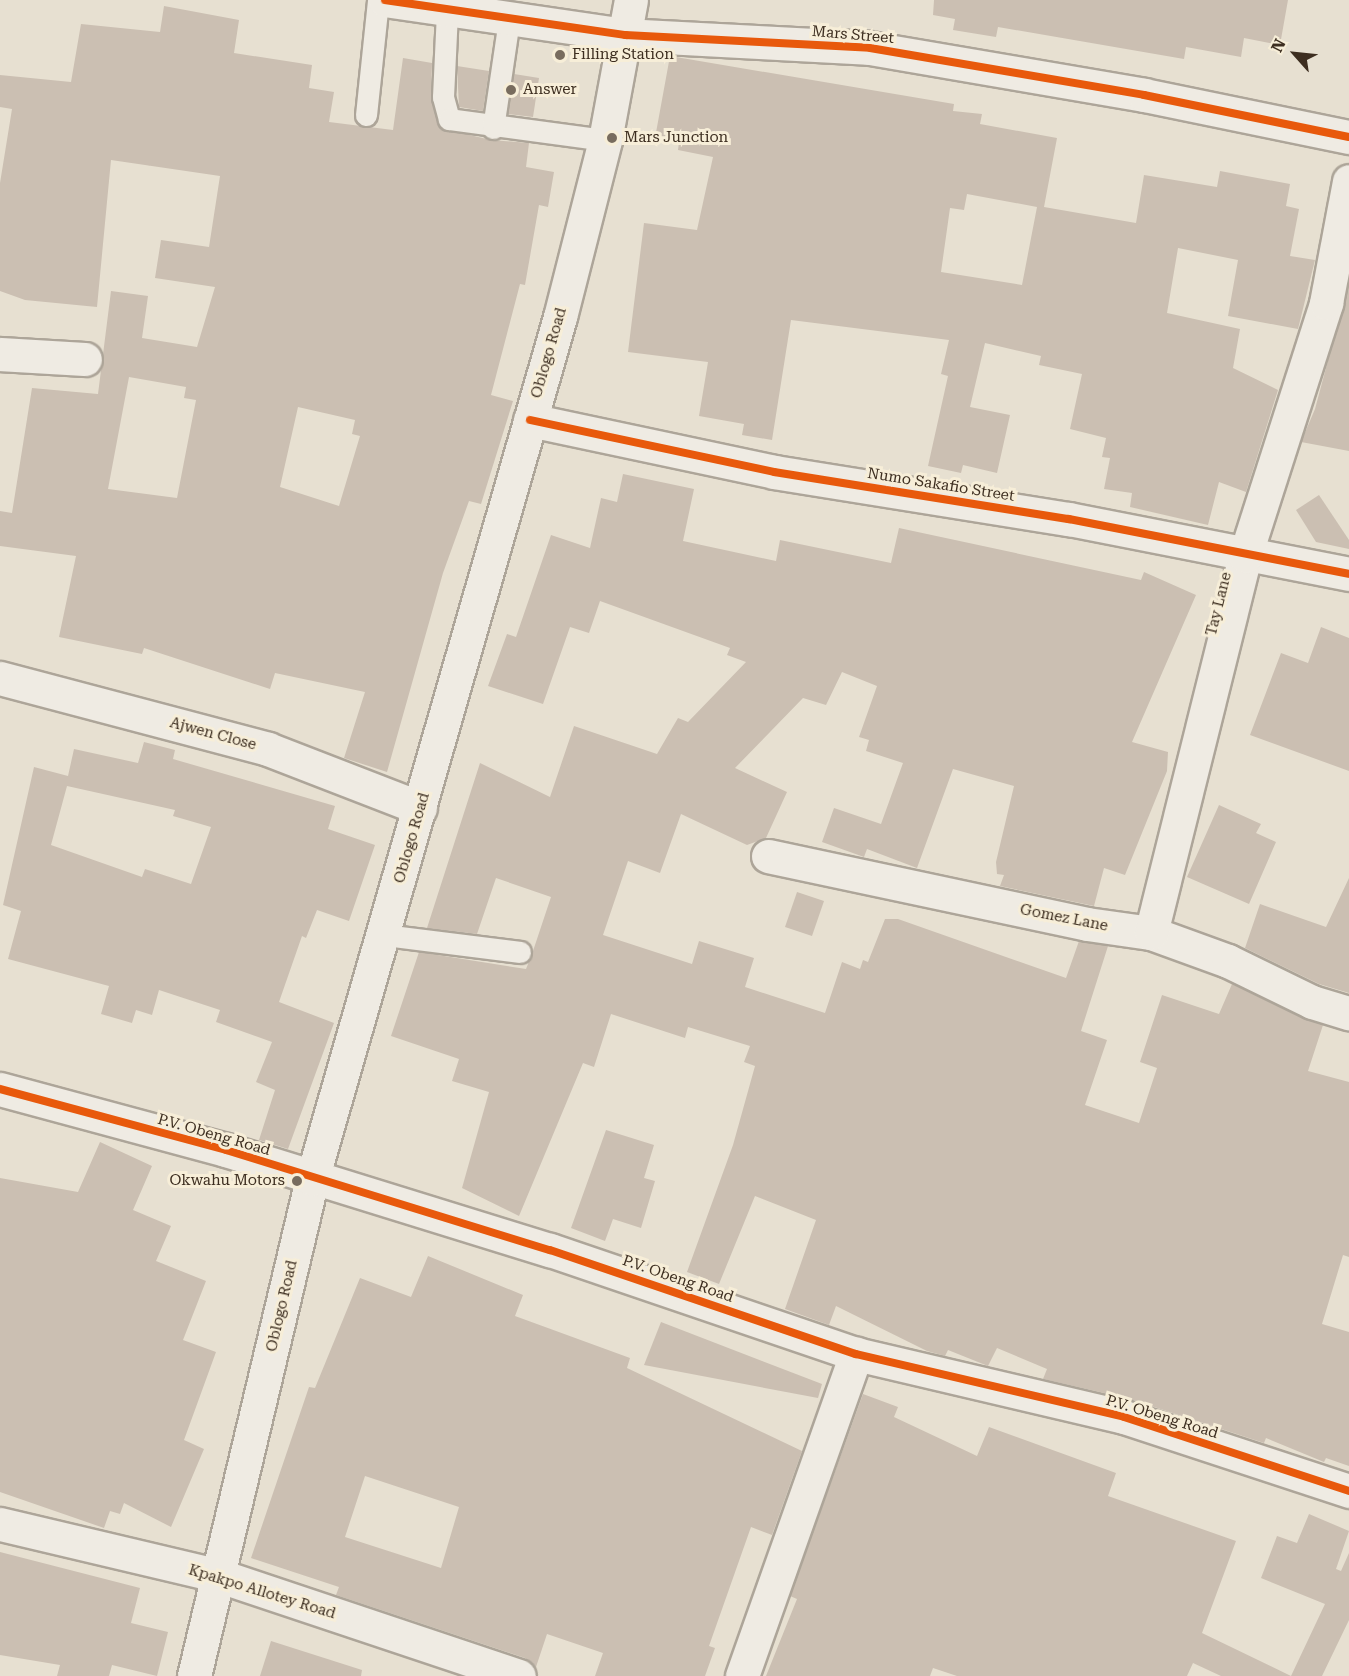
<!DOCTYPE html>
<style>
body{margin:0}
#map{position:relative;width:1349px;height:1676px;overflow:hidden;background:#e7e0d1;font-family:"Roboto Serif",serif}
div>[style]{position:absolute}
.building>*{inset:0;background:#cbbfb2}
.roads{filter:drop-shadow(2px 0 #ada599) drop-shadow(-2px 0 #ada599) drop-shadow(0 2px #ada599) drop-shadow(0 -2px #ada599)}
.service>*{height:21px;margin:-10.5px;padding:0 10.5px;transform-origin:10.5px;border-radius:10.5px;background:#efebe3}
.minor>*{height:33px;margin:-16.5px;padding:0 16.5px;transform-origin:16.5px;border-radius:16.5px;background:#efebe3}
.tertiary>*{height:33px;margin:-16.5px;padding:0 16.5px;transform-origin:16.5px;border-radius:16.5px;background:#efebe3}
.secondary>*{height:33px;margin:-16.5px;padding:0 16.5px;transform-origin:16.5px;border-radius:16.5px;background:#efebe3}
.cycleway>*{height:8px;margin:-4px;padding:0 4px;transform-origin:4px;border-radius:4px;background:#e8590c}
.dots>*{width:16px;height:16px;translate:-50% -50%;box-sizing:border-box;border:3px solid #f7eed8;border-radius:50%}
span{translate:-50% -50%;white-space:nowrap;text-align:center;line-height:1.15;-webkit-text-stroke:6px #f7eed8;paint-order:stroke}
.street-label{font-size:15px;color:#3d2e20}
.poi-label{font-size:15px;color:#3d2e20}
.left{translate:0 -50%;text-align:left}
.right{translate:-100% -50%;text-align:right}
.north{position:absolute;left:1265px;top:24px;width:60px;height:60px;-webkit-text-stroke:4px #f7eed8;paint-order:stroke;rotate:297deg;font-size:16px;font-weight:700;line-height:24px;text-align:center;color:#3d2e20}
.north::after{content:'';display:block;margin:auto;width:21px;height:27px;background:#3d2e20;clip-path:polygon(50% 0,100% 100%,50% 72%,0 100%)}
</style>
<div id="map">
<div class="building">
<i style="clip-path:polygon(934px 0,1288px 0,1280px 45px,1244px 38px,1241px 57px,1186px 47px,1184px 59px,998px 27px,996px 37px,953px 30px,955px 19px,933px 15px)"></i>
<i style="clip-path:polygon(evenodd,164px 6px,239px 20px,234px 53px,312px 65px,309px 88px,334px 92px,329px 122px,393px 130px,403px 58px,432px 63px,431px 100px,440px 128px,491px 140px,529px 143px,526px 167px,554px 172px,548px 207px,539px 205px,525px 285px,520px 284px,491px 395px,513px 401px,481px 504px,469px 501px,443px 573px,387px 772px,344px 758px,365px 692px,275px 673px,270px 689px,144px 648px,142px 654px,59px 637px,76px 556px,0 546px,0 511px,12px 513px,32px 388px,98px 394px,111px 291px,148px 296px,142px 338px,197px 347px,215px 287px,155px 278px,161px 240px,209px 247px,220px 176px,111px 160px,97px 307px,25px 300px,0 291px,0 183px,12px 109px,0 107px,0 75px,71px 82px,81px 24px,160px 32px,164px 6px,129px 377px,186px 387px,184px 398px,196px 400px,177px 498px,108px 489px,129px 377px,164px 6px,298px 407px,355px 420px,352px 434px,360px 436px,339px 506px,280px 487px,298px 407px)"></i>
<i style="clip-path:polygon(evenodd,670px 56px,954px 104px,953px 111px,982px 114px,980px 124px,1057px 138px,1044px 207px,1136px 223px,1144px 175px,1217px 187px,1220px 171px,1290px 184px,1286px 206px,1299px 209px,1290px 256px,1315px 260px,1298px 329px,1228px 316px,1238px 260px,1178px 248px,1167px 313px,1240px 329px,1233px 368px,1278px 390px,1246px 492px,1219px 482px,1208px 525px,1130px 507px,1132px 493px,1104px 489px,1110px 458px,1102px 457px,1106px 438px,1070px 429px,1082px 374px,1039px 365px,1041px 356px,985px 343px,970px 407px,1010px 415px,997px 473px,963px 465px,961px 473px,928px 466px,948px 376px,941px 374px,949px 340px,791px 320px,772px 440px,742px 435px,744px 424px,699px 416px,708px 362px,628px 352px,644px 223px,697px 230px,713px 157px,678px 150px,679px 142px,655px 138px,670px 56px,967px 194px,1037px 207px,1022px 285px,941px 272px,950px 208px,964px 210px,967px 194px)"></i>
<i style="clip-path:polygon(457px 66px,489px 71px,483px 111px,459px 107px)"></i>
<i style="clip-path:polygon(514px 74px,539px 78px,533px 117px,508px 114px)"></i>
<i style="clip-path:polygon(1349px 282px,1349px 451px,1301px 442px,1315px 409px)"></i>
<i style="clip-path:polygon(623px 474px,694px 489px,683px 541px,776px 561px,780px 540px,891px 563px,899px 528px,1141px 580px,1144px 572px,1196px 595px,1132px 742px,1168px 752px,1167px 771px,1125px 875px,1104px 868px,1094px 906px,1000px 886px,1004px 875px,997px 874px,996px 862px,1014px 786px,953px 769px,917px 868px,867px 849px,864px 857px,822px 842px,834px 808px,881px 824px,903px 763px,866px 751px,869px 740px,859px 737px,877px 686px,842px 672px,826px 705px,803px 698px,735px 768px,787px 792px,766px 838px,747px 845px,681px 814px,660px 873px,628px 861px,603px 935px,692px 964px,699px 941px,754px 958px,745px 987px,825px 1013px,842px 962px,860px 969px,863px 960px,868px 962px,885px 919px,898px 919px,1066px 978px,1079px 941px,1108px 946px,1081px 1031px,1107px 1040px,1085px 1105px,1139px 1123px,1157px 1068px,1140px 1062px,1162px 995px,1219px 1014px,1232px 984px,1323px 1025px,1308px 1071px,1349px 1082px,1349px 1257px,1343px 1255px,1322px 1324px,1349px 1332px,1349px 1466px,1326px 1458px,1324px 1462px,1266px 1438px,1264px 1443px,1130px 1399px,1043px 1379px,1047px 1369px,997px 1348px,988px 1366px,948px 1350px,945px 1356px,927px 1351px,836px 1306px,829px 1325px,785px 1309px,816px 1220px,755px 1196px,719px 1284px,687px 1272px,733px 1145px,755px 1066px,744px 1062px,750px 1046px,688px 1027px,685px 1038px,611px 1014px,594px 1067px,583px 1063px,519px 1216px,462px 1188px,489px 1092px,452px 1081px,459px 1059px,391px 1036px,419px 952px,526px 969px,532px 954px,551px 897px,496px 878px,477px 934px,427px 928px,480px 763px,550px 797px,574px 726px,657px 754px,678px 718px,688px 722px,746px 662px,727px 655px,730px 648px,600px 601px,589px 633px,570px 627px,543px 704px,488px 686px,507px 634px,516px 637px,551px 535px,590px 548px,601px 498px,617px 502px)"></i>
<i style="clip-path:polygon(1319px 495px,1349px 540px,1349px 549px,1316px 542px,1296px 510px)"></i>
<i style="clip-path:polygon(1321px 627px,1349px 638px,1349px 771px,1250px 735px,1281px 653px,1308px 663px)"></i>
<i style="clip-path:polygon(evenodd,144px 742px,175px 750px,173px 759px,335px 806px,328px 829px,375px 845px,349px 921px,317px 910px,306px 938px,302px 936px,279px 1002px,334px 1023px,288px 1149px,259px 1140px,275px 1090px,256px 1082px,272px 1042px,216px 1022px,220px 1010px,159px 990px,152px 1015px,136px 1010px,132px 1023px,101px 1014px,109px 986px,8px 959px,21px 911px,3px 905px,34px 767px,68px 776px,74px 749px,138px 763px,144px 742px,67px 786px,175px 810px,173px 816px,211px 827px,191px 884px,145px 869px,142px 877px,51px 845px,67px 786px)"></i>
<i style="clip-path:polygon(1219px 805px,1261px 824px,1256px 833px,1276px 842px,1249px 904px,1187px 877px)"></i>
<i style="clip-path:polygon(1349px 878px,1349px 993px,1319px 984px,1245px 948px,1260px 904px,1326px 927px)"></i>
<i style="clip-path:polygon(797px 892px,824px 901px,812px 936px,785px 927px)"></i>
<i style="clip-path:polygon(606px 1130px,654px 1145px,644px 1178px,655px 1181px,641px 1228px,613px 1219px,605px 1241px,571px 1228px)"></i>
<i style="clip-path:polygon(100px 1142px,152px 1166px,133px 1210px,171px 1226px,156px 1261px,206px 1281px,183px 1340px,216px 1352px,184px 1440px,204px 1449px,171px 1527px,124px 1503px,120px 1514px,110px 1511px,104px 1528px,0 1492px,0 1178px,78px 1192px)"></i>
<i style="clip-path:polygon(evenodd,428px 1256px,523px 1295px,515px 1316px,630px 1358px,627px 1368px,802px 1451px,772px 1535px,751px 1527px,709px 1646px,715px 1648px,705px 1676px,595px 1676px,603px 1653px,547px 1634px,536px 1667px,525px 1658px,336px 1595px,339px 1587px,251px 1558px,309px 1387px,315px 1388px,360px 1278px,411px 1297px,428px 1256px,365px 1476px,459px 1507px,441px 1568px,345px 1537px,365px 1476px)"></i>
<i style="clip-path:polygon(661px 1322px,822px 1384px,818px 1398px,644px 1365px)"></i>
<i style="clip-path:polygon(863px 1394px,898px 1407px,894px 1417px,977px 1456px,989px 1427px,1116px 1473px,1108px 1496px,1236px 1541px,1202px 1633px,1291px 1676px,1325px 1604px,1261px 1578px,1277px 1536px,1297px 1543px,1309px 1514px,1349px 1531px,1336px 1569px,1341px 1571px,1349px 1553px,1349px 1620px,1322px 1676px,1221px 1676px,1193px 1663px,1187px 1676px,957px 1676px,933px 1668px,930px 1676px,766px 1676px,797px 1599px,790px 1596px)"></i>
<i style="clip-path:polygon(0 1552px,140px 1588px,131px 1623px,168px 1632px,157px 1676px,112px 1665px,109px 1676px,57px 1676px,60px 1665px,0 1655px)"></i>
<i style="clip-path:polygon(271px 1641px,362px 1670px,361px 1676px,260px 1676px)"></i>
</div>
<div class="roads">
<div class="service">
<i style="left:447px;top:12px;width:85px;rotate:92.7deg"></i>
<i style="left:443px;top:97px;width:23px;rotate:75deg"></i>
<i style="left:449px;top:119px;width:157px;rotate:7.7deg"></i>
<i style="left:366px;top:115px;width:116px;rotate:-84deg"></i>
<i style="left:493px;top:128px;width:110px;rotate:-81.6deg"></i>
<i style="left:384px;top:935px;width:137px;rotate:7.1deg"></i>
</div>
<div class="minor">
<i style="left:625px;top:35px;width:245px;rotate:3deg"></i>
<i style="left:870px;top:48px;width:278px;rotate:9.7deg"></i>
<i style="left:1144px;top:95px;width:209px;rotate:11.6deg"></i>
<i style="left:0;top:354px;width:85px;rotate:3.4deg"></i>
<i style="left:530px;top:420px;width:249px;rotate:12deg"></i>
<i style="left:774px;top:472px;width:299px;rotate:9.1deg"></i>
<i style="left:1069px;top:519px;width:285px;rotate:11.1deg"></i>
<i style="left:0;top:678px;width:277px;rotate:14.8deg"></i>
<i style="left:268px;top:749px;width:163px;rotate:21.2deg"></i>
<i style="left:768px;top:856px;width:326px;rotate:12deg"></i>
<i style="left:1087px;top:924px;width:65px;rotate:8deg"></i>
<i style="left:1151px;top:933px;width:82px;rotate:20deg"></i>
<i style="left:1228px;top:961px;width:93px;rotate:26deg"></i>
<i style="left:1312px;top:1002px;width:39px;rotate:17deg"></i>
<i style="left:1151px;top:933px;width:389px;rotate:-76deg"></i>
<i style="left:1245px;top:556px;width:266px;rotate:-72.2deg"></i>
<i style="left:1326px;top:303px;width:124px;rotate:-79.3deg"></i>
<i style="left:0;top:1089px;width:234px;rotate:15.1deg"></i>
<i style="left:226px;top:1150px;width:339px;rotate:17.2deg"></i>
<i style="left:550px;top:1250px;width:323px;rotate:18.8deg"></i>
<i style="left:856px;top:1354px;width:275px;rotate:13.2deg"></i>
<i style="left:1124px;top:1417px;width:237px;rotate:18.2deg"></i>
<i style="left:0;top:1524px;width:226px;rotate:13.3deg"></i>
<i style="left:220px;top:1576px;width:315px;rotate:18.5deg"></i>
<i style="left:742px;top:1676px;width:342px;rotate:-70.5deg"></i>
</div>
<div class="tertiary">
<i style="left:385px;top:0;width:243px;rotate:8.3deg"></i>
</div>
<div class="secondary">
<i style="left:194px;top:1676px;width:511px;rotate:-76.64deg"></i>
<i style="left:312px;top:1179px;width:897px;rotate:-73.95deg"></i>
<i style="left:560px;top:317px;width:183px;rotate:-75.7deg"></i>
<i style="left:605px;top:140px;width:142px;rotate:-79.5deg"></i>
</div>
</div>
<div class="cycleway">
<i style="left:385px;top:0;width:243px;rotate:8.3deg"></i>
<i style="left:625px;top:35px;width:245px;rotate:3deg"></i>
<i style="left:870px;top:48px;width:278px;rotate:9.7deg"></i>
<i style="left:1144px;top:95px;width:209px;rotate:11.6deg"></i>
<i style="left:530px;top:420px;width:249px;rotate:12deg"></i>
<i style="left:774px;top:472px;width:299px;rotate:9.1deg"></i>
<i style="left:1069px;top:519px;width:285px;rotate:11.1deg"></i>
<i style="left:0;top:1089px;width:234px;rotate:15.1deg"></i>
<i style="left:226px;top:1150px;width:339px;rotate:17.2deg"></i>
<i style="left:550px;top:1250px;width:323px;rotate:18.8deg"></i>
<i style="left:856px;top:1354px;width:275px;rotate:13.2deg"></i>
<i style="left:1124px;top:1417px;width:237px;rotate:18.2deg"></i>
</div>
<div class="dots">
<i style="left:560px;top:55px;background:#786c5e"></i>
<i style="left:511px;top:90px;background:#786c5e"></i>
<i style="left:612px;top:138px;background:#786c5e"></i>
<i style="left:297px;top:1181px;background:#786c5e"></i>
</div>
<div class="street-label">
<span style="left:853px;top:35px;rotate:5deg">Mars Street</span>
<span style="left:549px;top:353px;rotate:-74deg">Oblogo Road</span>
<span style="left:941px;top:485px;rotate:9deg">Numo Sakafio Street</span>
<span style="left:1219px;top:604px;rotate:-76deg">Tay Lane</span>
<span style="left:213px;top:734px;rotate:15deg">Ajwen Close</span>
<span style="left:412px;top:838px;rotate:-74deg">Oblogo Road</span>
<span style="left:1064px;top:918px;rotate:11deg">Gomez Lane</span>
<span style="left:214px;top:1135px;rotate:16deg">P.V. Obeng Road</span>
<span style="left:678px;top:1279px;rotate:19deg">P.V. Obeng Road</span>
<span style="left:282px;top:1306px;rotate:-77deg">Oblogo Road</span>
<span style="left:1162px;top:1417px;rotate:17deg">P.V. Obeng Road</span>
<span style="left:262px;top:1592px;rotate:17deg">Kpakpo Allotey Road</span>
</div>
<div class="poi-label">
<span class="left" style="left:572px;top:55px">Filling Station</span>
<span class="left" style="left:523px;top:90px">Answer</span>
<span class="left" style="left:624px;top:138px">Mars Junction</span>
<span class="right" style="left:285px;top:1181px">Okwahu Motors</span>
</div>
<div class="north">N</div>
</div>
